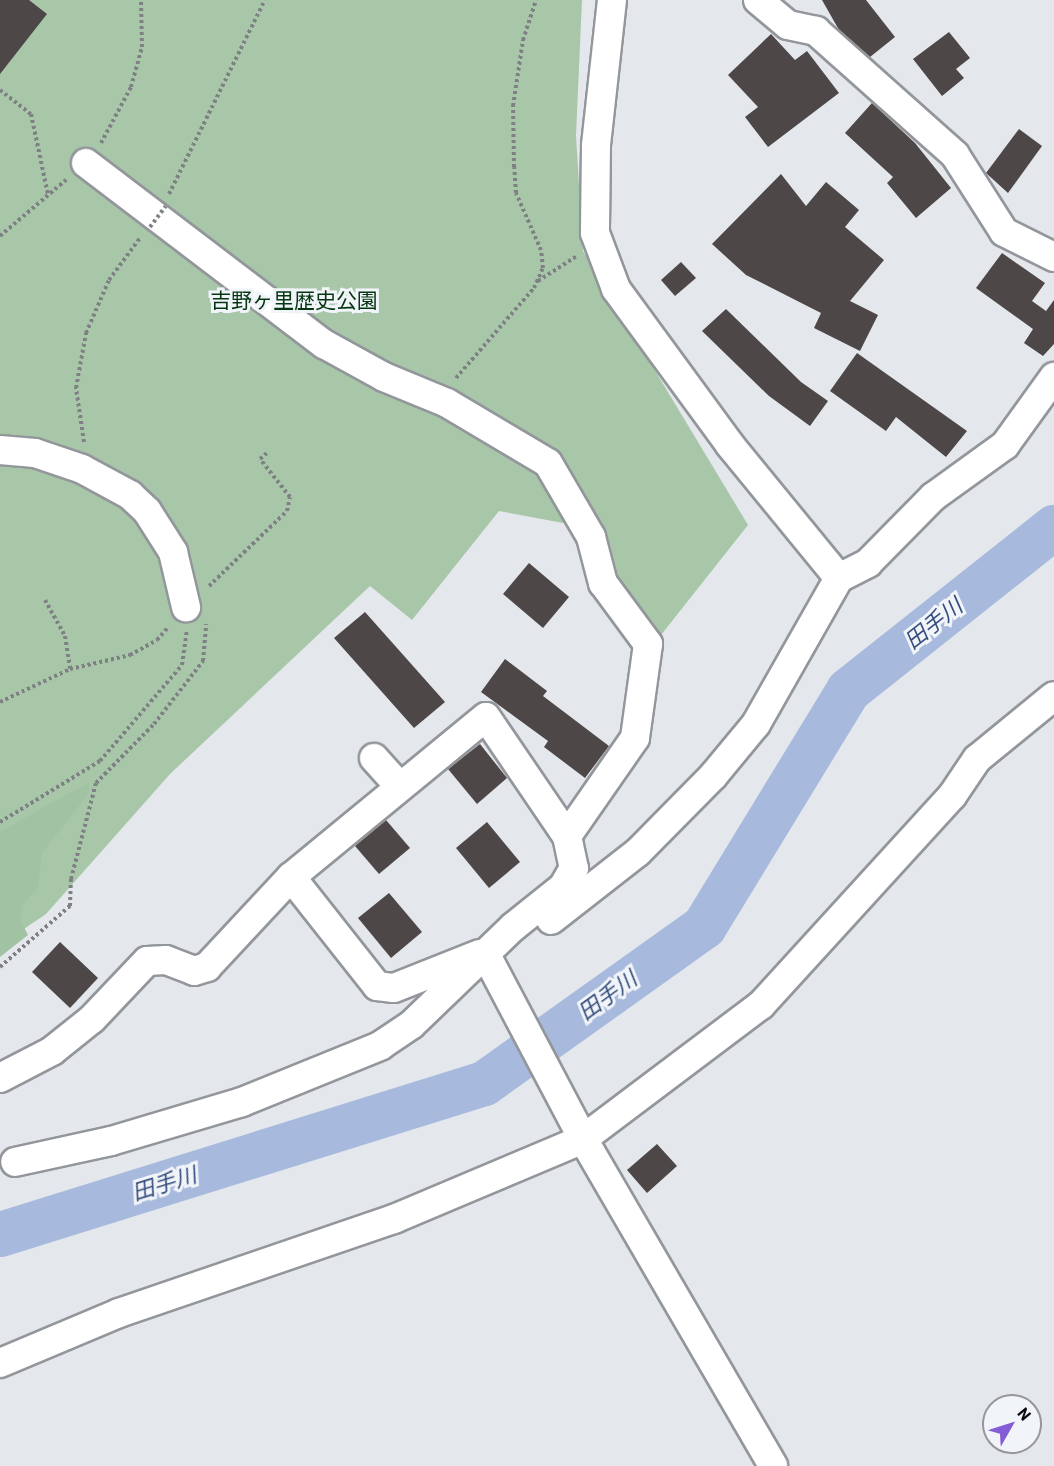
<!DOCTYPE html>
<meta charset="utf-8">
<style>
body{margin:0}
#map{position:relative;width:1054px;height:1466px;overflow:hidden;background:#e4e7ec;font-family:Barlow,"Noto Sans JP",sans-serif}
div>[style]{position:absolute}
.green>*{inset:0;background:#a8c7a9}
.forest>*{inset:0;background:#a2c2a4}
.river>*{height:45px;margin:-22.5px;padding:0 22.5px;transform-origin:22.5px;border-radius:22.5px;background:#a7badd}
.building>*{inset:0;background:#4d4747}
.path>*{height:4px;margin-top:-2px;transform-origin:0;background:repeating-linear-gradient(90deg,#7e8083 0 3px,transparent 0 6px)}
.roads{filter:drop-shadow(2px 0 #93969b) drop-shadow(-2px 0 #93969b) drop-shadow(0 2px #93969b) drop-shadow(0 -2px #93969b)}
.minor>*{height:28px;margin:-14px;padding:0 14px;transform-origin:14px;border-radius:14px;background:#fff}
.path-bridge>*{height:4px;margin-top:-2px;transform-origin:0;background:repeating-linear-gradient(90deg,#7e8083 0 3px,transparent 0 6px)}
span{translate:-50% -50%;white-space:nowrap;text-align:center;line-height:1.15;-webkit-text-stroke:6px #f1f4f9;paint-order:stroke}
.park-label{font-size:21px;color:#043710}
.water-label{font-size:22px;color:#364e7d;font-style:italic}
.north{position:absolute;left:982px;top:1394px;width:60px;height:60px;box-sizing:border-box;background:#f1f4f9;border:2px solid #95979b;border-radius:50%;rotate:51deg;font-size:16px;font-weight:700;line-height:24px;text-align:center;color:#0b0c0e}
.north::after{content:'';display:block;margin:auto;width:21px;height:27px;background:#845cd6;clip-path:polygon(50% 0,100% 100%,50% 72%,0 100%)}
</style>
<div id="map">
<div class="green">
<i style="clip-path:polygon(0 0,582px 0,576px 135px,583px 251px,748px 525px,661px 635px,574px 525px,499px 511px,412px 620px,370px 586px,170px 774px,46px 914px,0 945px)"></i>
</div>
<div class="forest">
<i style="clip-path:polygon(89px 782px,89px 793px,42px 853px,38px 887px,23px 905px,20px 919px,28px 935px,0 957px,0 832px)"></i>
</div>
<div class="river">
<i style="left:0;top:1234px;width:507px;rotate:-17.33deg"></i>
<i style="left:484px;top:1083px;width:270px;rotate:-35.5deg"></i>
<i style="left:704px;top:926px;width:276px;rotate:-58.6deg"></i>
<i style="left:848px;top:690px;width:263px;rotate:-38.4deg"></i>
</div>
<div class="building">
<i style="clip-path:polygon(0 0,29px 0,47px 14px,0 74px)"></i>
<i style="clip-path:polygon(822px 0,866px 0,895px 37px,870px 57px,839px 30px)"></i>
<i style="clip-path:polygon(949px 32px,970px 58px,956px 69px,964px 78px,942px 96px,913px 59px)"></i>
<i style="clip-path:polygon(771px 34px,795px 60px,807px 51px,839px 93px,768px 147px,745px 117px,758px 107px,728px 75px)"></i>
<i style="clip-path:polygon(872px 103px,915px 143px,951px 188px,916px 218px,887px 183px,893px 177px,845px 133px)"></i>
<i style="clip-path:polygon(1019px 129px,1042px 146px,1008px 193px,986px 173px)"></i>
<i style="clip-path:polygon(781px 174px,806px 206px,826px 182px,859px 210px,845px 227px,884px 260px,850px 301px,878px 315px,860px 351px,814px 328px,821px 313px,746px 275px,712px 244px)"></i>
<i style="clip-path:polygon(1002px 253px,1045px 283px,1032px 301px,1046px 311px,1054px 300px,1054px 344px,1043px 356px,1024px 343px,1033px 329px,976px 288px)"></i>
<i style="clip-path:polygon(681px 262px,696px 278px,675px 296px,661px 280px)"></i>
<i style="clip-path:polygon(726px 309px,801px 382px,828px 401px,810px 426px,769px 396px,702px 331px)"></i>
<i style="clip-path:polygon(857px 353px,967px 431px,946px 457px,896px 417px,886px 431px,830px 391px)"></i>
<i style="clip-path:polygon(529px 563px,569px 597px,543px 628px,503px 594px)"></i>
<i style="clip-path:polygon(365px 612px,445px 702px,414px 728px,334px 638px)"></i>
<i style="clip-path:polygon(505px 659px,547px 691px,543px 696px,609px 746px,585px 778px,544px 747px,548px 741px,481px 692px)"></i>
<i style="clip-path:polygon(480px 744px,507px 778px,477px 804px,448px 769px)"></i>
<i style="clip-path:polygon(386px 820px,410px 848px,379px 874px,355px 846px)"></i>
<i style="clip-path:polygon(487px 822px,520px 862px,489px 888px,456px 848px)"></i>
<i style="clip-path:polygon(389px 893px,422px 932px,391px 958px,358px 918px)"></i>
<i style="clip-path:polygon(60px 942px,98px 978px,70px 1008px,32px 972px)"></i>
<i style="clip-path:polygon(657px 1144px,677px 1166px,647px 1193px,627px 1170px)"></i>
</div>
<div class="path">
<i style="left:0;top:90px;width:39px;rotate:38deg"></i>
<i style="left:31px;top:114px;width:83px;rotate:78.1deg"></i>
<i style="left:101px;top:143px;width:64px;rotate:-61.8deg"></i>
<i style="left:131px;top:87px;width:41px;rotate:-74.6deg"></i>
<i style="left:142px;top:47px;width:47px;rotate:-91.2deg"></i>
<i style="left:169px;top:194px;width:216px;rotate:-63.7deg"></i>
<i style="left:0;top:236px;width:88px;rotate:-40.4deg"></i>
<i style="left:538px;top:281px;width:46px;rotate:-32.7deg"></i>
<i style="left:456px;top:378px;width:119px;rotate:-49.1deg"></i>
<i style="left:534px;top:288px;width:22px;rotate:-66deg"></i>
<i style="left:543px;top:268px;width:18px;rotate:-96deg"></i>
<i style="left:541px;top:250px;width:62px;rotate:-113.7deg"></i>
<i style="left:516px;top:193px;width:26px;rotate:-94deg"></i>
<i style="left:514px;top:167px;width:61px;rotate:-90.9deg"></i>
<i style="left:513px;top:106px;width:67px;rotate:-81.4deg"></i>
<i style="left:523px;top:40px;width:42px;rotate:-72deg"></i>
<i style="left:84px;top:442px;width:55px;rotate:-98.4deg"></i>
<i style="left:76px;top:388px;width:56px;rotate:-79.7deg"></i>
<i style="left:86px;top:333px;width:58px;rotate:-66.5deg"></i>
<i style="left:109px;top:280px;width:52px;rotate:-53.6deg"></i>
<i style="left:209px;top:586px;width:108px;rotate:-43.9deg"></i>
<i style="left:287px;top:511px;width:14px;rotate:-78deg"></i>
<i style="left:290px;top:497px;width:48px;rotate:-128.3deg"></i>
<i style="left:260px;top:459px;width:9px;rotate:-41deg"></i>
<i style="left:45px;top:600px;width:41px;rotate:60.9deg"></i>
<i style="left:65px;top:636px;width:33px;rotate:81deg"></i>
<i style="left:0;top:702px;width:77px;rotate:-25.2deg"></i>
<i style="left:70px;top:669px;width:62px;rotate:-13.1deg"></i>
<i style="left:130px;top:655px;width:31px;rotate:-29deg"></i>
<i style="left:157px;top:640px;width:18px;rotate:-49deg"></i>
<i style="left:0;top:822px;width:117px;rotate:-31.4deg"></i>
<i style="left:100px;top:761px;width:126px;rotate:-49.5deg"></i>
<i style="left:182px;top:665px;width:34px;rotate:-82deg"></i>
<i style="left:0;top:967px;width:93px;rotate:-41.1deg"></i>
<i style="left:70px;top:906px;width:27px;rotate:-88deg"></i>
<i style="left:71px;top:879px;width:99px;rotate:-75.4deg"></i>
<i style="left:96px;top:783px;width:83px;rotate:-45.5deg"></i>
<i style="left:154px;top:724px;width:80px;rotate:-52.1deg"></i>
<i style="left:203px;top:661px;width:37px;rotate:-85deg"></i>
</div>
<div class="roads">
<div class="minor">
<i style="left:612px;top:0;width:147px;rotate:96.3deg"></i>
<i style="left:596px;top:146px;width:87px;rotate:90.7deg"></i>
<i style="left:595px;top:233px;width:60px;rotate:69.4deg"></i>
<i style="left:616px;top:289px;width:193px;rotate:53.8deg"></i>
<i style="left:730px;top:445px;width:172px;rotate:50.7deg"></i>
<i style="left:758px;top:0;width:39px;rotate:40deg"></i>
<i style="left:788px;top:25px;width:29px;rotate:12deg"></i>
<i style="left:816px;top:31px;width:186px;rotate:41.7deg"></i>
<i style="left:955px;top:155px;width:91px;rotate:57.5deg"></i>
<i style="left:1004px;top:232px;width:56px;rotate:26.6deg"></i>
<i style="left:86px;top:163px;width:299px;rotate:37.3deg"></i>
<i style="left:324px;top:344px;width:68px;rotate:28.8deg"></i>
<i style="left:384px;top:377px;width:68px;rotate:22.4deg"></i>
<i style="left:447px;top:403px;width:117px;rotate:30.7deg"></i>
<i style="left:548px;top:463px;width:86px;rotate:59.8deg"></i>
<i style="left:591px;top:537px;width:48px;rotate:75.4deg"></i>
<i style="left:603px;top:583px;width:76px;rotate:53.6deg"></i>
<i style="left:648px;top:644px;width:95px;rotate:97.9deg"></i>
<i style="left:635px;top:738px;width:119px;rotate:124.8deg"></i>
<i style="left:0;top:450px;width:35px;rotate:5deg"></i>
<i style="left:35px;top:453px;width:50px;rotate:18.8deg"></i>
<i style="left:82px;top:469px;width:55px;rotate:28.4deg"></i>
<i style="left:130px;top:495px;width:23px;rotate:43deg"></i>
<i style="left:147px;top:511px;width:49px;rotate:57.6deg"></i>
<i style="left:173px;top:552px;width:57px;rotate:76.7deg"></i>
<i style="left:374px;top:758px;width:36px;rotate:48deg"></i>
<i style="left:291px;top:877px;width:139px;rotate:51.7deg"></i>
<i style="left:377px;top:986px;width:17px;rotate:7deg"></i>
<i style="left:394px;top:988px;width:92px;rotate:-21.6deg"></i>
<i style="left:551px;top:920px;width:110px;rotate:-38deg"></i>
<i style="left:638px;top:852px;width:107px;rotate:-45.4deg"></i>
<i style="left:713px;top:776px;width:67px;rotate:-50.4deg"></i>
<i style="left:756px;top:724px;width:168px;rotate:-60.4deg"></i>
<i style="left:839px;top:578px;width:33px;rotate:-27deg"></i>
<i style="left:868px;top:563px;width:93px;rotate:-45.4deg"></i>
<i style="left:933px;top:497px;width:89px;rotate:-35.8deg"></i>
<i style="left:1005px;top:445px;width:84px;rotate:-54.2deg"></i>
<i style="left:485px;top:953px;width:210px;rotate:62.2deg"></i>
<i style="left:583px;top:1139px;width:378px;rotate:59.8deg"></i>
<i style="left:0;top:1078px;width:59px;rotate:-27.4deg"></i>
<i style="left:52px;top:1051px;width:51px;rotate:-38.7deg"></i>
<i style="left:92px;top:1019px;width:80px;rotate:-46.5deg"></i>
<i style="left:147px;top:961px;width:19px;rotate:-3deg"></i>
<i style="left:166px;top:960px;width:30px;rotate:21deg"></i>
<i style="left:194px;top:971px;width:14px;rotate:-17deg"></i>
<i style="left:207px;top:967px;width:123px;rotate:-47deg"></i>
<i style="left:291px;top:877px;width:252px;rotate:-39.4deg"></i>
<i style="left:486px;top:717px;width:144px;rotate:55.8deg"></i>
<i style="left:567px;top:836px;width:33px;rotate:78deg"></i>
<i style="left:574px;top:868px;width:22px;rotate:120deg"></i>
<i style="left:563px;top:887px;width:64px;rotate:141.3deg"></i>
<i style="left:513px;top:927px;width:141px;rotate:136.1deg"></i>
<i style="left:411px;top:1025px;width:37px;rotate:146deg"></i>
<i style="left:380px;top:1046px;width:149px;rotate:157.9deg"></i>
<i style="left:242px;top:1102px;width:137px;rotate:163.4deg"></i>
<i style="left:111px;top:1141px;width:98px;rotate:167.7deg"></i>
<i style="left:0;top:1363px;width:129px;rotate:-22.8deg"></i>
<i style="left:119px;top:1313px;width:291px;rotate:-18.9deg"></i>
<i style="left:394px;top:1219px;width:205px;rotate:-22.9deg"></i>
<i style="left:583px;top:1139px;width:223px;rotate:-37deg"></i>
<i style="left:761px;top:1005px;width:283px;rotate:-47.6deg"></i>
<i style="left:952px;top:796px;width:45px;rotate:-56deg"></i>
<i style="left:977px;top:759px;width:99px;rotate:-39.3deg"></i>
</div>
</div>
<div class="path-bridge">
<i style="left:150px;top:227px;width:26px;rotate:-53deg"></i>
</div>
<div class="park-label">
<span style="left:294px;top:300px">吉野ヶ里歴史公園</span>
</div>
<div class="water-label">
<span style="left:933px;top:623px;rotate:-38deg">田手川</span>
<span style="left:607px;top:995px;rotate:-36deg">田手川</span>
<span style="left:164px;top:1183px;rotate:-17deg">田手川</span>
</div>
<div class="north">N</div>
</div>
